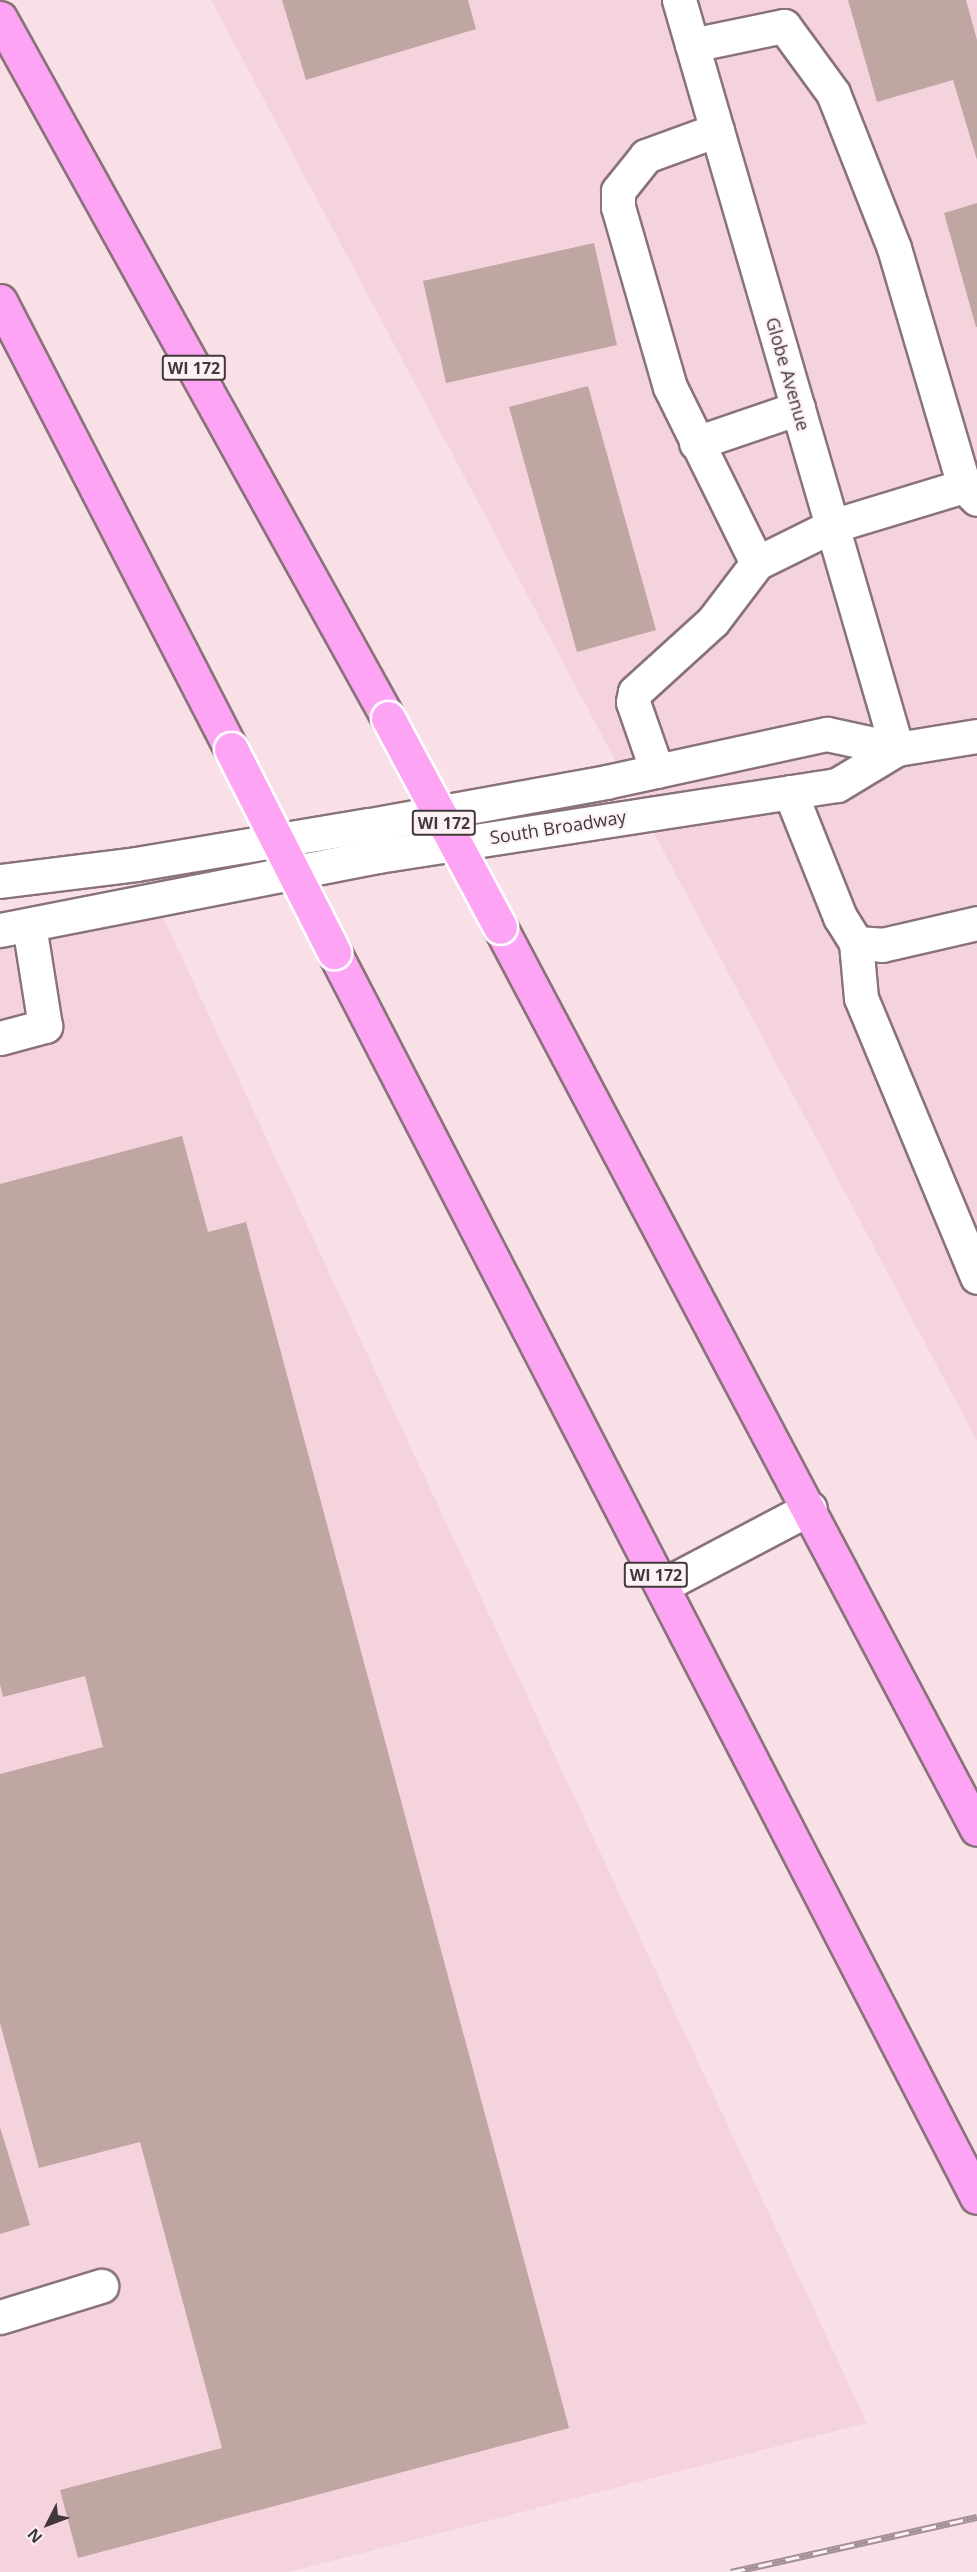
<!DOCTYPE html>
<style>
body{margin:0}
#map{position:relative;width:977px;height:2572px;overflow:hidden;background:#f9e0e7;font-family:"Open Sans",sans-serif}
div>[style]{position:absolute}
.built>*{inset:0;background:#f4d3dd}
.building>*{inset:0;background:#bfa6a3}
.roads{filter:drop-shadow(2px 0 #897379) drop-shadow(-2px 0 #897379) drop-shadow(0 2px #897379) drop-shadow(0 -2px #897379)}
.minor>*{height:33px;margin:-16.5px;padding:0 16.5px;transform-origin:16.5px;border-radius:16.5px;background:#fff}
.highway>*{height:33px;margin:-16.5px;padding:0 16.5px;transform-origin:16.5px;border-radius:16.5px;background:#fda4f5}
.rail>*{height:7px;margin-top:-3.5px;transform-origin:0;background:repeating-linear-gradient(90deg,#fcf2f4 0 14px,#a39196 0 28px);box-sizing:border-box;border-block:2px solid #a39196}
.bridges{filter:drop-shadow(2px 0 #fff) drop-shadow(-2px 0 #fff) drop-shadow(0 2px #fff) drop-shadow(0 -2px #fff)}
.highway-bridge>*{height:33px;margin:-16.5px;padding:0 16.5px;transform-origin:16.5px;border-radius:16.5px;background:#fda4f5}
span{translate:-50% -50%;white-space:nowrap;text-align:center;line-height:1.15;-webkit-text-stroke:4.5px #fcf2f4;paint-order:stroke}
.shield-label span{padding:2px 4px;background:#fcf2f4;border:2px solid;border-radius:4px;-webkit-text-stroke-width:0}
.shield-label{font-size:16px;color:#42383b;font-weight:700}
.street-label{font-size:18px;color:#42383b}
.north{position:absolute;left:18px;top:2494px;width:60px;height:60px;-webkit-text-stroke:4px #fcf2f4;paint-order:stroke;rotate:228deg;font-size:16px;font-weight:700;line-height:24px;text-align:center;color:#42383b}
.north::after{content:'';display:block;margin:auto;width:21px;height:27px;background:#42383b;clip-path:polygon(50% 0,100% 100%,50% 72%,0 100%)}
</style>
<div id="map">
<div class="built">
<i style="clip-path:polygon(211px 0,977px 0,977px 1441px)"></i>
<i style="clip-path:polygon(155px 900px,867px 2423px,289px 2572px,0 2572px,0 930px)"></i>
</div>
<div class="building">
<i style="clip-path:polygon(282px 0,468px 0,476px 29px,306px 80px)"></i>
<i style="clip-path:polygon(848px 0,966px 0,977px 40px,977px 160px,953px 80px,877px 102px)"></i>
<i style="clip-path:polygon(977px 203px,977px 327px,976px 327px,944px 213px)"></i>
<i style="clip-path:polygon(594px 243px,617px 345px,446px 383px,423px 281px)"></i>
<i style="clip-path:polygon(588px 386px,656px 630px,577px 652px,509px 407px)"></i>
<i style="clip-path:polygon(182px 1136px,208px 1232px,246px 1222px,569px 2428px,78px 2558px,60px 2490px,222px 2448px,140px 2142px,39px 2168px,0 2023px,0 1774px,103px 1747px,85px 1676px,3px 1697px,0 1684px,0 1184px)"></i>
<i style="clip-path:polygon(0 2127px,30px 2225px,0 2234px)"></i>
</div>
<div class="roads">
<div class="minor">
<i style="left:679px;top:0;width:780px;rotate:73.77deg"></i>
<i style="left:692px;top:45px;width:94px;rotate:-11.7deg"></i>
<i style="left:784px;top:26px;width:83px;rotate:53.8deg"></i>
<i style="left:833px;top:93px;width:167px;rotate:68.5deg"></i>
<i style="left:894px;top:248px;width:248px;rotate:73.6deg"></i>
<i style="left:964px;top:486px;width:18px;rotate:45deg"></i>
<i style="left:717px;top:130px;width:76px;rotate:159.9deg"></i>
<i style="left:646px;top:156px;width:45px;rotate:128.7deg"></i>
<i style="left:618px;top:191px;width:16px;rotate:90deg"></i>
<i style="left:618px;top:207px;width:187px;rotate:73.9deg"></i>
<i style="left:670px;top:387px;width:196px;rotate:63.7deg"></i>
<i style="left:696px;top:443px;width:108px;rotate:-18.9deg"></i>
<i style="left:657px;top:771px;width:73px;rotate:-109.2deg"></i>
<i style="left:633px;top:702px;width:10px;rotate:-79deg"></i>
<i style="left:635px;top:692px;width:105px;rotate:-42.3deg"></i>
<i style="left:713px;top:621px;width:73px;rotate:-52.8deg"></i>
<i style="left:757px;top:563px;width:84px;rotate:-26.3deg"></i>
<i style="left:832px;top:526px;width:138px;rotate:-16.9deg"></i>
<i style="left:790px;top:792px;width:135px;rotate:68.2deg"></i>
<i style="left:840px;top:917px;width:31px;rotate:58deg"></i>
<i style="left:856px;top:943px;width:26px;rotate:4deg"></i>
<i style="left:882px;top:945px;width:98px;rotate:-13deg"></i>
<i style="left:0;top:881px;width:137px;rotate:-7.1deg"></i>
<i style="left:136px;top:864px;width:237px;rotate:-9.5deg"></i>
<i style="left:370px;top:825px;width:240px;rotate:-10.3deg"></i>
<i style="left:606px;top:782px;width:226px;rotate:-12.3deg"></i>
<i style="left:827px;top:734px;width:72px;rotate:12.1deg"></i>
<i style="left:897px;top:749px;width:81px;rotate:-9.2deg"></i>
<i style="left:0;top:930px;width:385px;rotate:-11.1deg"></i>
<i style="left:378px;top:856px;width:464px;rotate:-8.8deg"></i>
<i style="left:837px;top:785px;width:70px;rotate:-31deg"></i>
<i style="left:856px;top:943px;width:55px;rotate:84.8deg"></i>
<i style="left:861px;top:998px;width:302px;rotate:67.4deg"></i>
<i style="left:0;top:1038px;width:47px;rotate:-14.9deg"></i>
<i style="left:45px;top:1026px;width:102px;rotate:-99deg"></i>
<i style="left:662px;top:1586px;width:167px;rotate:-27.8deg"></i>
<i style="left:0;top:2317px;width:106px;rotate:-17.1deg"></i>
</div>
<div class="highway">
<i style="left:0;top:18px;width:800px;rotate:61deg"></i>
<i style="left:0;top:301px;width:504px;rotate:62.72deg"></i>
<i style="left:500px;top:927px;width:1020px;rotate:62.13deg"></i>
<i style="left:334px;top:952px;width:1401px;rotate:62.69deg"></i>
</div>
</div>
<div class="rail">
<i style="left:731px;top:2572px;width:252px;rotate:-12.6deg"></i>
</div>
<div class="bridges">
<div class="highway-bridge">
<i style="left:388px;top:718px;width:237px;rotate:61.8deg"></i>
<i style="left:231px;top:749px;width:228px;rotate:63.1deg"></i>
</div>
</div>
<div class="shield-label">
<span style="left:194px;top:368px">WI 172</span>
<span style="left:444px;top:823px">WI 172</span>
<span style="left:656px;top:1575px">WI 172</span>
</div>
<div class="street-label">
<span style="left:788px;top:374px;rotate:74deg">Globe Avenue</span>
<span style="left:558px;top:827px;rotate:-9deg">South Broadway</span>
</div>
<div class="north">N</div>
</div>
